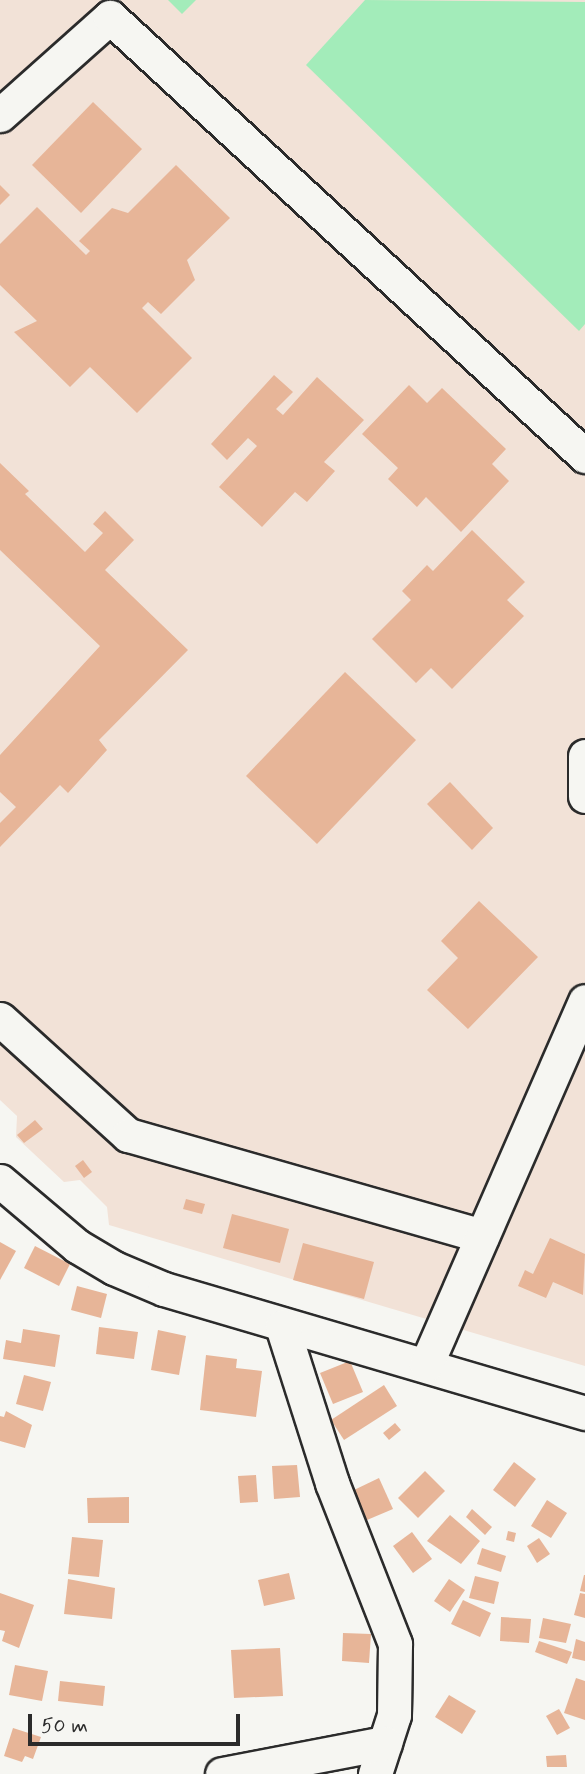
<!DOCTYPE html>
<style>
body{margin:0}
#map{position:relative;width:585px;height:1774px;overflow:hidden;background:#f6f6f2;font-family:Mynerve,sans-serif}
div>[style]{position:absolute}
.built>*{inset:0;background:#f2e2d7}
.green>*{inset:0;background:#a3ecba}
.building>*{inset:0;background:#e7b598}
.roads{filter:drop-shadow(2px 0 #2b2b2b) drop-shadow(-2px 0 #2b2b2b) drop-shadow(0 2px #2b2b2b) drop-shadow(0 -2px #2b2b2b)}
.street>*{height:33px;margin:-16.5px;padding:0 16.5px;transform-origin:16.5px;border-radius:16.5px;background:#f6f6f2}
span{translate:-50% -50%;white-space:nowrap;text-align:center;line-height:1.15;-webkit-text-stroke:6px #f6f6f2;paint-order:stroke}
.scale{position:absolute;left:28px;top:1714px;width:212px;height:32px;box-sizing:border-box;border:4px solid #2b2b2b;border-top:0;padding-left:9px;font-size:21px;line-height:24px;white-space:nowrap;color:#2b2b2b;-webkit-text-stroke:5px #f6f6f2;paint-order:stroke}
</style>
<div id="map">
<div class="built">
<i style="clip-path:polygon(0 0,585px 0,585px 1366px,109px 1225px,107px 1207px,80px 1180px,64px 1182px,16px 1137px,17px 1116px,0 1100px)"></i>
</div>
<div class="green">
<i style="clip-path:polygon(168px 0,196px 0,182px 14px)"></i>
<i style="clip-path:polygon(365px 0,585px 2px,585px 324px,579px 331px,306px 65px)"></i>
</div>
<div class="building">
<i style="clip-path:polygon(93px 102px,142px 149px,81px 213px,32px 165px)"></i>
<i style="clip-path:polygon(176px 165px,230px 218px,187px 260px,195px 280px,161px 314px,148px 302px,142px 308px,192px 358px,137px 413px,90px 367px,70px 387px,14px 332px,37px 321px,0 285px,0 244px,37px 207px,86px 255px,90px 251px,79px 241px,112px 208px,128px 213px)"></i>
<i style="clip-path:polygon(0 185px,10px 195px,0 205px)"></i>
<i style="clip-path:polygon(274px 375px,293px 392px,276px 409px,283px 415px,317px 377px,364px 420px,324px 462px,335px 471px,307px 502px,295px 492px,262px 527px,219px 487px,257px 446px,248px 438px,227px 460px,211px 444px)"></i>
<i style="clip-path:polygon(409px 385px,427px 403px,442px 388px,506px 449px,492px 464px,509px 481px,461px 532px,426px 497px,417px 507px,388px 479px,398px 468px,362px 434px)"></i>
<i style="clip-path:polygon(0 463px,29px 491px,25px 494px,85px 552px,103px 533px,93px 524px,105px 511px,134px 540px,105px 570px,188px 650px,99px 740px,107px 750px,68px 793px,60px 785px,0 847px,0 823px,16px 807px,0 792px,0 755px,100px 646px,0 550px)"></i>
<i style="clip-path:polygon(472px 530px,525px 582px,507px 600px,524px 616px,452px 689px,431px 668px,416px 683px,372px 639px,411px 600px,402px 591px,427px 565px,433px 571px)"></i>
<i style="clip-path:polygon(345px 672px,416px 740px,317px 844px,246px 776px)"></i>
<i style="clip-path:polygon(450px 782px,493px 828px,472px 850px,427px 804px)"></i>
<i style="clip-path:polygon(479px 901px,538px 957px,468px 1029px,427px 990px,458px 958px,441px 941px)"></i>
<i style="clip-path:polygon(35px 1120px,43px 1129px,24px 1143px,17px 1135px)"></i>
<i style="clip-path:polygon(83px 1160px,92px 1172px,84px 1178px,75px 1166px)"></i>
<i style="clip-path:polygon(186px 1199px,205px 1204px,202px 1214px,183px 1209px)"></i>
<i style="clip-path:polygon(232px 1214px,289px 1229px,280px 1263px,223px 1248px)"></i>
<i style="clip-path:polygon(550px 1238px,585px 1254px,583px 1295px,553px 1282px,546px 1298px,518px 1286px,525px 1270px,533px 1274px)"></i>
<i style="clip-path:polygon(0 1242px,16px 1251px,0 1280px)"></i>
<i style="clip-path:polygon(303px 1243px,374px 1262px,364px 1299px,293px 1280px)"></i>
<i style="clip-path:polygon(35px 1246px,70px 1264px,59px 1286px,24px 1268px)"></i>
<i style="clip-path:polygon(77px 1286px,107px 1294px,101px 1318px,71px 1310px)"></i>
<i style="clip-path:polygon(99px 1327px,138px 1332px,134px 1359px,96px 1354px)"></i>
<i style="clip-path:polygon(23px 1329px,60px 1335px,55px 1367px,3px 1359px,6px 1340px,21px 1343px)"></i>
<i style="clip-path:polygon(158px 1330px,186px 1336px,179px 1375px,151px 1370px)"></i>
<i style="clip-path:polygon(206px 1355px,237px 1359px,236px 1368px,262px 1371px,256px 1417px,200px 1410px)"></i>
<i style="clip-path:polygon(350px 1361px,363px 1392px,333px 1404px,320px 1373px)"></i>
<i style="clip-path:polygon(24px 1375px,51px 1382px,43px 1411px,16px 1404px)"></i>
<i style="clip-path:polygon(384px 1385px,397px 1406px,344px 1440px,331px 1420px)"></i>
<i style="clip-path:polygon(6px 1411px,32px 1425px,25px 1448px,0 1441px,0 1416px,4px 1417px)"></i>
<i style="clip-path:polygon(395px 1423px,401px 1430px,389px 1440px,383px 1433px)"></i>
<i style="clip-path:polygon(514px 1462px,536px 1479px,515px 1507px,493px 1490px)"></i>
<i style="clip-path:polygon(297px 1465px,300px 1497px,274px 1499px,272px 1466px)"></i>
<i style="clip-path:polygon(425px 1471px,445px 1491px,418px 1518px,398px 1498px)"></i>
<i style="clip-path:polygon(256px 1475px,258px 1502px,240px 1503px,238px 1476px)"></i>
<i style="clip-path:polygon(379px 1478px,393px 1509px,367px 1520px,354px 1490px)"></i>
<i style="clip-path:polygon(129px 1497px,129px 1523px,88px 1523px,87px 1498px)"></i>
<i style="clip-path:polygon(547px 1500px,567px 1513px,551px 1538px,531px 1526px)"></i>
<i style="clip-path:polygon(472px 1509px,492px 1527px,485px 1535px,466px 1517px)"></i>
<i style="clip-path:polygon(450px 1515px,480px 1541px,461px 1564px,427px 1541px)"></i>
<i style="clip-path:polygon(508px 1531px,516px 1533px,514px 1542px,506px 1540px)"></i>
<i style="clip-path:polygon(412px 1532px,432px 1559px,413px 1573px,393px 1546px)"></i>
<i style="clip-path:polygon(72px 1537px,103px 1540px,99px 1577px,68px 1574px)"></i>
<i style="clip-path:polygon(539px 1538px,550px 1554px,537px 1563px,527px 1546px)"></i>
<i style="clip-path:polygon(482px 1548px,506px 1556px,501px 1572px,477px 1564px)"></i>
<i style="clip-path:polygon(289px 1573px,295px 1599px,264px 1606px,258px 1580px)"></i>
<i style="clip-path:polygon(584px 1575px,585px 1575px,585px 1592px,580px 1591px)"></i>
<i style="clip-path:polygon(475px 1576px,499px 1582px,494px 1604px,469px 1598px)"></i>
<i style="clip-path:polygon(68px 1579px,115px 1588px,112px 1619px,64px 1614px)"></i>
<i style="clip-path:polygon(449px 1579px,465px 1590px,450px 1612px,434px 1601px)"></i>
<i style="clip-path:polygon(0 1593px,34px 1605px,19px 1648px,2px 1641px,5px 1631px,0 1630px)"></i>
<i style="clip-path:polygon(580px 1593px,585px 1594px,585px 1618px,574px 1615px)"></i>
<i style="clip-path:polygon(463px 1600px,491px 1613px,480px 1637px,451px 1624px)"></i>
<i style="clip-path:polygon(501px 1617px,531px 1619px,529px 1643px,500px 1641px)"></i>
<i style="clip-path:polygon(543px 1618px,571px 1624px,566px 1643px,539px 1638px)"></i>
<i style="clip-path:polygon(343px 1633px,371px 1634px,369px 1663px,342px 1661px)"></i>
<i style="clip-path:polygon(576px 1639px,585px 1642px,585px 1661px,572px 1658px)"></i>
<i style="clip-path:polygon(539px 1641px,572px 1652px,567px 1664px,535px 1652px)"></i>
<i style="clip-path:polygon(280px 1648px,283px 1696px,234px 1698px,231px 1650px)"></i>
<i style="clip-path:polygon(15px 1665px,48px 1671px,42px 1701px,9px 1695px)"></i>
<i style="clip-path:polygon(576px 1678px,585px 1681px,585px 1720px,564px 1713px)"></i>
<i style="clip-path:polygon(60px 1681px,105px 1686px,103px 1706px,58px 1701px)"></i>
<i style="clip-path:polygon(449px 1695px,476px 1711px,462px 1734px,435px 1717px)"></i>
<i style="clip-path:polygon(559px 1709px,570px 1728px,557px 1735px,546px 1716px)"></i>
<i style="clip-path:polygon(13px 1728px,41px 1737px,33px 1759px,25px 1756px,22px 1762px,4px 1756px)"></i>
<i style="clip-path:polygon(566px 1755px,567px 1767px,547px 1767px,546px 1756px)"></i>
</div>
<div class="roads">
<div class="street">
<i style="left:0;top:115px;width:147px;rotate:-41.7deg"></i>
<i style="left:110px;top:17px;width:647px;rotate:42.74deg"></i>
<i style="left:585px;top:756px;width:40px;rotate:90deg"></i>
<i style="left:0;top:1019px;width:173px;rotate:42.2deg"></i>
<i style="left:128px;top:1135px;width:368px;rotate:15.9deg"></i>
<i style="left:0;top:1181px;width:101px;rotate:40.2deg"></i>
<i style="left:77px;top:1246px;width:43px;rotate:30.7deg"></i>
<i style="left:114px;top:1268px;width:54px;rotate:22.8deg"></i>
<i style="left:164px;top:1289px;width:439px;rotate:16.4deg"></i>
<i style="left:282px;top:1326px;width:165px;rotate:72.3deg"></i>
<i style="left:332px;top:1483px;width:173px;rotate:68.6deg"></i>
<i style="left:395px;top:1644px;width:71px;rotate:90.8deg"></i>
<i style="left:394px;top:1715px;width:62px;rotate:107.9deg"></i>
<i style="left:426px;top:1365px;width:397px;rotate:-66.4deg"></i>
<i style="left:222px;top:1774px;width:166px;rotate:-10.8deg"></i>
</div>
</div>
<div class="scale">50 m</div>
</div>
